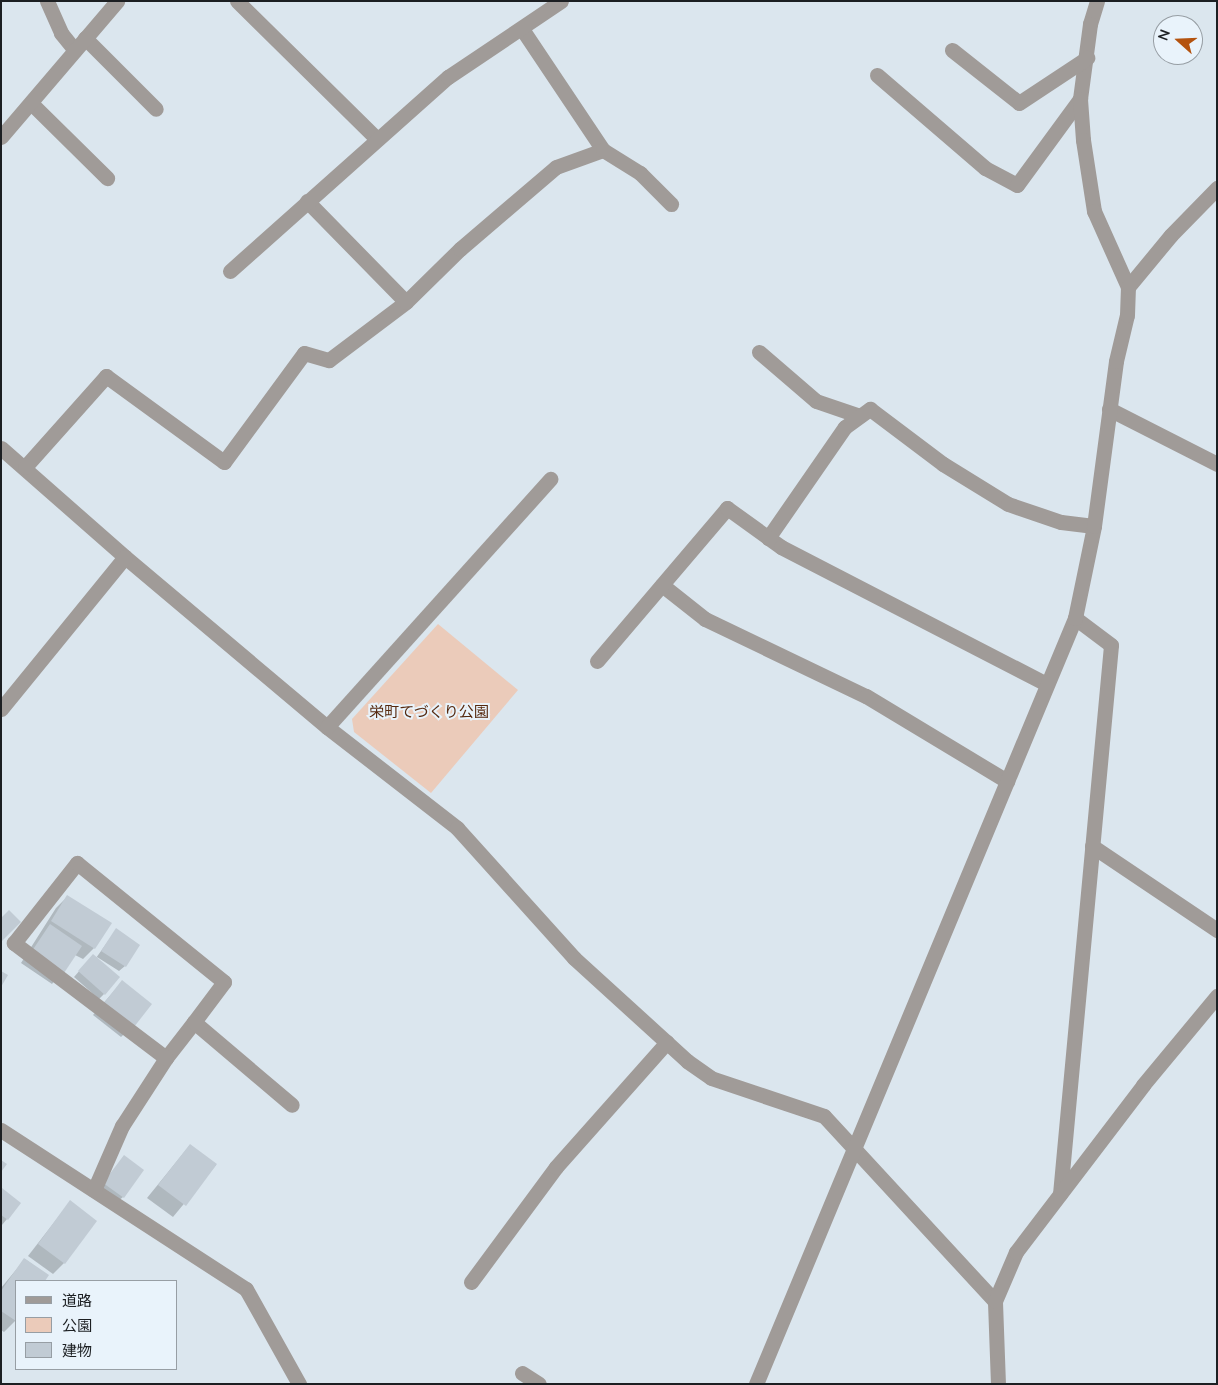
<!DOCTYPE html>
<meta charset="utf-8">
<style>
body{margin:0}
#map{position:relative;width:1218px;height:1385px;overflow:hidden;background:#dbe6ee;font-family:"Nunito Sans","Noto Sans JP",sans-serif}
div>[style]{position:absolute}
.green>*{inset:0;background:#ebcbba}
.shadow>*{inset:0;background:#0003}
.building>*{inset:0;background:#c1cbd4}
.lane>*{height:15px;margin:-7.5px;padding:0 7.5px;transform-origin:7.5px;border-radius:7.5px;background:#a09b98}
.street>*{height:15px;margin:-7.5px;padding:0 7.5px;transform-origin:7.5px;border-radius:7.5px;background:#a09b98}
span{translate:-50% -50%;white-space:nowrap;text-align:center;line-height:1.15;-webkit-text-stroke:4px #e9f3fb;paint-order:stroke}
.park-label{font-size:15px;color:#56290f}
.frame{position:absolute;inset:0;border:2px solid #1c1f22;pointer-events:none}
.legend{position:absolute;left:15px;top:1280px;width:162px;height:90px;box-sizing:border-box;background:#e9f3fb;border:1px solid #979ea4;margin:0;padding:6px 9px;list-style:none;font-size:15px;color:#1c1f22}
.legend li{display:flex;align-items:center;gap:10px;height:25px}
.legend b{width:25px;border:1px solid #979ea4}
.north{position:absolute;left:1153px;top:15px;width:50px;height:50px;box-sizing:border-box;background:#e9f3fb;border:1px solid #979ea4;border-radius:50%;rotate:290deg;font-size:14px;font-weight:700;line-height:20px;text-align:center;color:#1c1f22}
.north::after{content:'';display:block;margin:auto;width:18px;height:22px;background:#b4530f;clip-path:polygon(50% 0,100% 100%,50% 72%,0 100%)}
</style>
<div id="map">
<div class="green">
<i style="clip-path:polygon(438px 624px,518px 690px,431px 793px,354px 732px,352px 719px)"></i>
</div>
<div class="shadow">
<i style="clip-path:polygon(67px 897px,94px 948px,83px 959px,75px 955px,52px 984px,21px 963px,56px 908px)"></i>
<i style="clip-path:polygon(116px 930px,125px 966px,119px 971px,97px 957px,104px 994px,99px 999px,74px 977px,88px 961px,96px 958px)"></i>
<i style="clip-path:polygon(122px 982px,133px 1026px,121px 1037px,93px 1015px)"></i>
<i style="clip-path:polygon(190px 1145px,216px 1165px,173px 1217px,147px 1198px)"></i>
<i style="clip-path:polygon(124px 1156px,123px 1197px,117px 1202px,99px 1189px)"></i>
<i style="clip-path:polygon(2px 1190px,7px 1219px,2px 1225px,1px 1191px)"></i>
<i style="clip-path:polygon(70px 1202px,64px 1263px,53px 1274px,28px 1256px)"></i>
<i style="clip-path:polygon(25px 1259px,47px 1275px,43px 1281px,16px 1281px,16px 1320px,4px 1332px,1px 1330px,1px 1288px)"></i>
</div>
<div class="building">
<i style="clip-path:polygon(67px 895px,112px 923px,95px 949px,51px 921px)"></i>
<i style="clip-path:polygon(9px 910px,21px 922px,1px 942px,1px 918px)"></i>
<i style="clip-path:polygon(50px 924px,82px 946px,64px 973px,32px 951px)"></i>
<i style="clip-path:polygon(116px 928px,140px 945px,126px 967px,101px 951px)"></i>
<i style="clip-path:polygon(93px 954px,120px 977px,105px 995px,78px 971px)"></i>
<i style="clip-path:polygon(1px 971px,8px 975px,1px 987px)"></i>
<i style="clip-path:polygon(122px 980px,152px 1004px,134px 1027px,104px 1003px)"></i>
<i style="clip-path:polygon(190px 1144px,217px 1164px,186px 1206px,158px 1185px)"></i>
<i style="clip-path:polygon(124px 1155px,144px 1170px,124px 1198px,103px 1183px)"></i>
<i style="clip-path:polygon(1px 1160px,7px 1164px,1px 1172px)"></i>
<i style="clip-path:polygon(2px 1188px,21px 1203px,8px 1220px,1px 1215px)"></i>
<i style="clip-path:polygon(70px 1200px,97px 1221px,65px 1264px,38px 1244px)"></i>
<i style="clip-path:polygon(24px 1258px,49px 1275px,45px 1281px,16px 1281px,16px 1321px,1px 1311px,1px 1291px)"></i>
</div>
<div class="lane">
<i style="left:877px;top:75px;width:143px;rotate:40.7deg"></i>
<i style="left:985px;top:168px;width:36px;rotate:28deg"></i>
<i style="left:1017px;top:185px;width:107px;rotate:-53.8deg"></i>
<i style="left:759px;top:352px;width:75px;rotate:40.7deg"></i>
<i style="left:816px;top:401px;width:46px;rotate:18.8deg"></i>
<i style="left:768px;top:538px;width:135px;rotate:-55.3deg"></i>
<i style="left:845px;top:427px;width:31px;rotate:-36deg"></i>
<i style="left:870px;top:409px;width:91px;rotate:37deg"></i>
<i style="left:943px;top:464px;width:76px;rotate:31.6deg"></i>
<i style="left:1008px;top:504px;width:56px;rotate:18.8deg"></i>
<i style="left:1061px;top:522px;width:33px;rotate:7deg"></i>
</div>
<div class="street">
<i style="left:47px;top:1px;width:35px;rotate:66deg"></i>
<i style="left:61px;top:33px;width:22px;rotate:51deg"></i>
<i style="left:237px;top:1px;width:195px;rotate:44.6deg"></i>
<i style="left:1097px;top:1px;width:24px;rotate:107deg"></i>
<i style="left:1090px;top:24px;width:76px;rotate:97.6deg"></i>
<i style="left:1080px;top:99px;width:41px;rotate:85.8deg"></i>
<i style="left:1083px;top:140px;width:72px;rotate:81.2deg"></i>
<i style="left:1094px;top:211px;width:83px;rotate:65.9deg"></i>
<i style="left:522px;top:29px;width:146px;rotate:56.2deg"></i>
<i style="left:85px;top:38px;width:100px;rotate:45deg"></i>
<i style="left:952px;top:50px;width:85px;rotate:38.3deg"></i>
<i style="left:1019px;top:103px;width:82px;rotate:-33.5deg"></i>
<i style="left:31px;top:103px;width:107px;rotate:44.6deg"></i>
<i style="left:1px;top:137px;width:179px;rotate:-49.5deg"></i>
<i style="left:307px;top:201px;width:141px;rotate:45.6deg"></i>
<i style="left:230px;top:271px;width:292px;rotate:-41.7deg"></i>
<i style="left:448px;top:77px;width:136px;rotate:-33.9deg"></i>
<i style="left:1109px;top:409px;width:121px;rotate:27deg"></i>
<i style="left:1px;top:448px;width:165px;rotate:41.3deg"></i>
<i style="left:125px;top:557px;width:264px;rotate:40.1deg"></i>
<i style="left:327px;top:727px;width:165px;rotate:37.8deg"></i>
<i style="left:457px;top:828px;width:175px;rotate:48deg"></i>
<i style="left:574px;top:958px;width:153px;rotate:42.3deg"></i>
<i style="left:687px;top:1061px;width:29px;rotate:35deg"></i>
<i style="left:711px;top:1078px;width:119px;rotate:18.6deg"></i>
<i style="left:824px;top:1116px;width:252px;rotate:47.3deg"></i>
<i style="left:25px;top:467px;width:122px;rotate:-48.3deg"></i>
<i style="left:106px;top:376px;width:146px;rotate:36.1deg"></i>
<i style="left:224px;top:462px;width:135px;rotate:-53.7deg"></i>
<i style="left:304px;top:353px;width:26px;rotate:16deg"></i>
<i style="left:329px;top:360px;width:96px;rotate:-37deg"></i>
<i style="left:406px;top:302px;width:76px;rotate:-44.5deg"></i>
<i style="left:460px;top:249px;width:126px;rotate:-40.5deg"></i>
<i style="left:556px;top:167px;width:50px;rotate:-19.9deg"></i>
<i style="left:603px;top:150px;width:44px;rotate:31.9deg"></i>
<i style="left:640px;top:173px;width:44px;rotate:45deg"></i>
<i style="left:662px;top:585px;width:55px;rotate:38.3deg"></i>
<i style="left:705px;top:619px;width:178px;rotate:25.6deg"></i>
<i style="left:866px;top:696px;width:165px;rotate:31.1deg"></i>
<i style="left:597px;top:661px;width:201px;rotate:-49.6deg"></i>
<i style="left:727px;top:508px;width:67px;rotate:35.8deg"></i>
<i style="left:781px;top:547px;width:299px;rotate:27.3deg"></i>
<i style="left:1px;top:709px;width:196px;rotate:-50.8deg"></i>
<i style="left:327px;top:727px;width:334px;rotate:-48deg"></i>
<i style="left:1092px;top:846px;width:151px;rotate:33.9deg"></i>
<i style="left:166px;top:1058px;width:46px;rotate:-52.1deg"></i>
<i style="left:1px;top:1130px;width:292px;rotate:33deg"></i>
<i style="left:246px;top:1289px;width:109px;rotate:60.8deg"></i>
<i style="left:94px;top:1190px;width:70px;rotate:-66.4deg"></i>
<i style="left:122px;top:1126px;width:81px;rotate:-57.1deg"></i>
<i style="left:166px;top:1058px;width:191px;rotate:-142.9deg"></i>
<i style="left:14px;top:943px;width:102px;rotate:-51.8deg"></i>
<i style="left:77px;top:863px;width:189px;rotate:39deg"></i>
<i style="left:224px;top:982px;width:50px;rotate:126.9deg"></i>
<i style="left:194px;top:1022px;width:128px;rotate:40.3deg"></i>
<i style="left:1060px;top:1194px;width:551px;rotate:-84.69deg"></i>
<i style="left:1111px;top:645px;width:45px;rotate:-143.1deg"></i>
<i style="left:471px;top:1282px;width:143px;rotate:-53.5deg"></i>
<i style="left:556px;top:1167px;width:167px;rotate:-48.4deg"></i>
<i style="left:522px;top:1373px;width:20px;rotate:33deg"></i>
<i style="left:756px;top:1384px;width:830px;rotate:-67.39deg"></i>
<i style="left:1075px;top:618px;width:94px;rotate:-78.3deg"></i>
<i style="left:1094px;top:526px;width:166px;rotate:-82.4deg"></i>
<i style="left:1116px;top:361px;width:47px;rotate:-76.6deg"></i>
<i style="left:1127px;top:315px;width:28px;rotate:-88deg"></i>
<i style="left:1128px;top:287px;width:67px;rotate:-50.4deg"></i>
<i style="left:1171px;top:235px;width:66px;rotate:-45.6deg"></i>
<i style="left:998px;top:1384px;width:83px;rotate:-92.1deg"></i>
<i style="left:995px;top:1301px;width:53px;rotate:-66.8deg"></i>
<i style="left:1016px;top:1252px;width:210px;rotate:-52.7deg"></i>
<i style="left:1143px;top:1085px;width:116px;rotate:-50.3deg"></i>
</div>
<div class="park-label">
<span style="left:429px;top:713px">栄町てづくり公園</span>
</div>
<div class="frame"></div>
<ul class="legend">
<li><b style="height:6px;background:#a09b98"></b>道路</li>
<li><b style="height:14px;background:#ebcbba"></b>公園</li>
<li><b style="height:14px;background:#c1cbd4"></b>建物</li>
</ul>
<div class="north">N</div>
</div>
